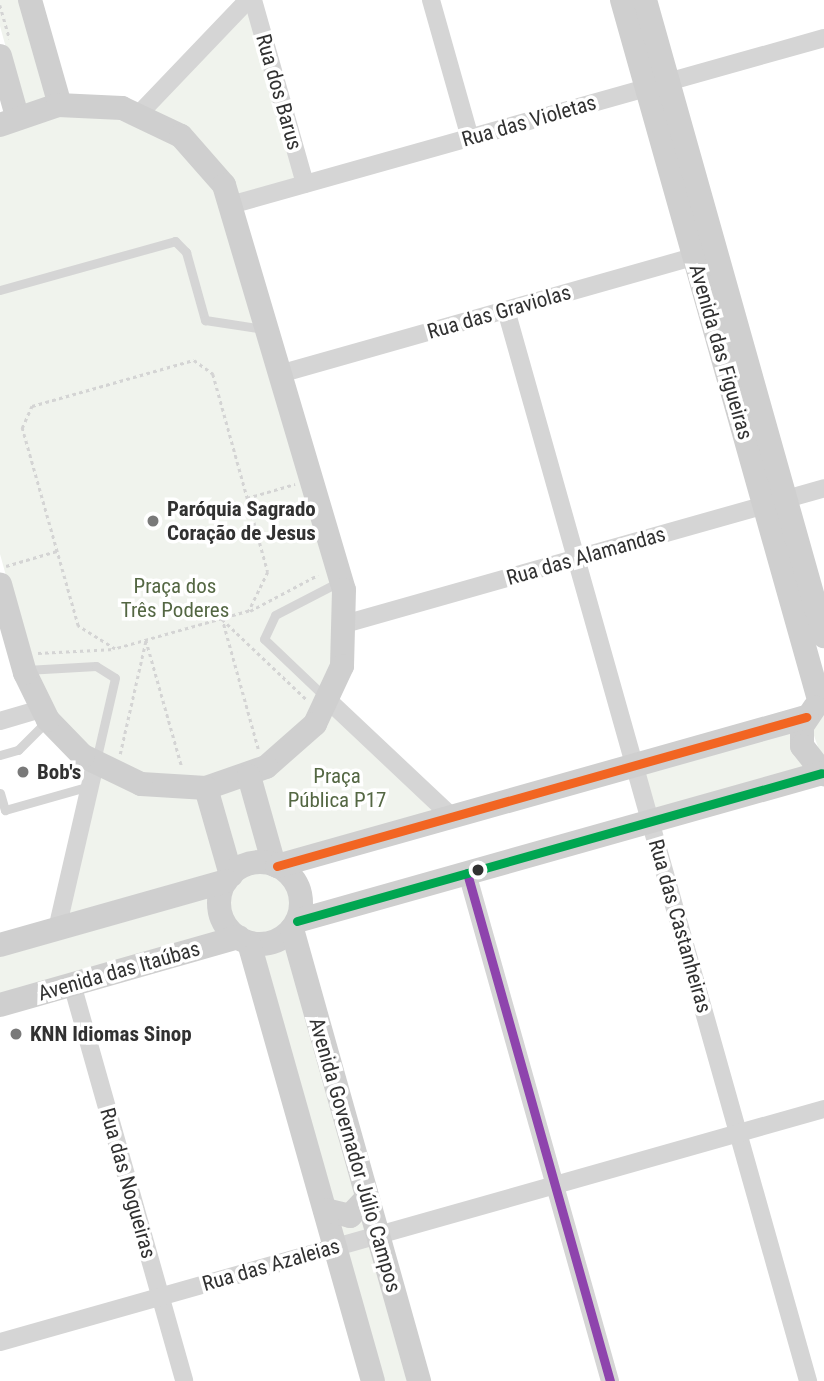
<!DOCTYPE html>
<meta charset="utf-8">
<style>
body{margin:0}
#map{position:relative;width:824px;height:1381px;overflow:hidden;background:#fff;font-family:"Roboto Condensed",sans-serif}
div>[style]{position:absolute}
.green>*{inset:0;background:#f0f3ed}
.round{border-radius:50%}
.path>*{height:2.5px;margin-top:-1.25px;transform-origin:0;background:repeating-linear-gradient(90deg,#d4d4d4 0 3.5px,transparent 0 7px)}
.lane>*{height:9px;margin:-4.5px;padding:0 4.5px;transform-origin:4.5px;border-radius:4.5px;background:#d5d5d5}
.street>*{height:18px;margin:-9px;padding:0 9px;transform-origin:9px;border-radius:9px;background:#d5d5d5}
.secondary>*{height:24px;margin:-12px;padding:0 12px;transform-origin:12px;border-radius:12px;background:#cfcfcf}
.secondary>.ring{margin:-12px;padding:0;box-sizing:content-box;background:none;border:24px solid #cfcfcf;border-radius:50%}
.bus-1>*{height:9px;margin:-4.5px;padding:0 4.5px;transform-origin:4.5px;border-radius:4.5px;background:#f26522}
.bus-2>*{height:9px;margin:-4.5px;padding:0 4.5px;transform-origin:4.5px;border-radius:4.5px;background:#8e44ad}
.bus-3>*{height:9px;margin:-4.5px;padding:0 4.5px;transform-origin:4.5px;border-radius:4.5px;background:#00a651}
.dots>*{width:19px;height:19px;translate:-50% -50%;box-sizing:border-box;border:4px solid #fff;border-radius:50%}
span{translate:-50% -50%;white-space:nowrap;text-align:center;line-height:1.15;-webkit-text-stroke:7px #fff;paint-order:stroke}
.street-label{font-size:21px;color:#313131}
.poi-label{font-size:21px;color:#313131;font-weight:700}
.left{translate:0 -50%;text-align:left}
.park-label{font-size:21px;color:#546743}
</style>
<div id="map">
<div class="green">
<i style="clip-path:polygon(0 0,22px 0,49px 98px,22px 106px,0 26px)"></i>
<i style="clip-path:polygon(249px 6px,302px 192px,245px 210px,150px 109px)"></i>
<i style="clip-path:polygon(99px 112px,176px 143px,218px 189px,335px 588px,338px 643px,320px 702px,280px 747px,225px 776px,163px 780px,105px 760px,58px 720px,31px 666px,0 554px,0 134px,39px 117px)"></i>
<i style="clip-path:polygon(824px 711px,824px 764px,811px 727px)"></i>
<i style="clip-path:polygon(333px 712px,439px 812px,280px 857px,243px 857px,221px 874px,64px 918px,98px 775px,200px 797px)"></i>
<i style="clip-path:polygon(796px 728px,804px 769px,653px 812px,642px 772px)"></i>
<i class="round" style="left:228px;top:871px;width:64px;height:64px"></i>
<i style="clip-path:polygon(212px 893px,222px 933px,0 996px,0 953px)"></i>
<i style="clip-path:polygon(287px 944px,410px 1381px,381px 1381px,261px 952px)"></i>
</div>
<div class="path">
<i style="left:0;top:5px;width:35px;rotate:74deg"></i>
<i style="left:194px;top:360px;width:24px;rotate:36deg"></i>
<i style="left:213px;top:374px;width:205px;rotate:74.5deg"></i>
<i style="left:268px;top:572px;width:43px;rotate:116deg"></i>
<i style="left:249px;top:611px;width:139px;rotate:164.2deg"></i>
<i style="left:115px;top:649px;width:44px;rotate:-148.1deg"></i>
<i style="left:78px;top:626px;width:206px;rotate:-105.8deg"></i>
<i style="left:22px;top:428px;width:24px;rotate:-66deg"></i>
<i style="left:32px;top:406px;width:168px;rotate:-15.9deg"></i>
<i style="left:247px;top:498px;width:50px;rotate:-16.3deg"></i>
<i style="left:6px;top:566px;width:53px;rotate:-16.4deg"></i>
<i style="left:250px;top:611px;width:77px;rotate:-27.9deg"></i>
<i style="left:38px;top:653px;width:77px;rotate:-3deg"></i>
<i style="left:258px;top:749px;width:135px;rotate:-105.5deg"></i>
<i style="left:222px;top:619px;width:116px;rotate:43.6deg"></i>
<i style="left:120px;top:754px;width:117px;rotate:-77.2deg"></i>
<i style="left:146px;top:640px;width:132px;rotate:74.2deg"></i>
</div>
<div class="lane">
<i style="left:0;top:290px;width:182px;rotate:-15.6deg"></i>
<i style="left:175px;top:241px;width:16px;rotate:45deg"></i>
<i style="left:186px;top:252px;width:71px;rotate:74.4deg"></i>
<i style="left:205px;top:320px;width:60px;rotate:8.7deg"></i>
<i style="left:26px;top:670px;width:70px;rotate:-3.3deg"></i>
<i style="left:96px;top:666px;width:22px;rotate:32deg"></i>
<i style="left:115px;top:678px;width:85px;rotate:102.9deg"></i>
<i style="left:325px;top:697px;width:84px;rotate:-136.4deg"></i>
<i style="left:264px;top:639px;width:26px;rotate:-65deg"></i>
<i style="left:275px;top:615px;width:74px;rotate:-27.3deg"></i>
<i style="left:0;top:755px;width:19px;rotate:-16deg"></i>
<i style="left:18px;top:750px;width:41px;rotate:-45deg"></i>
<i style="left:0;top:793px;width:18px;rotate:74deg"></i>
<i style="left:5px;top:810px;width:88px;rotate:-15.8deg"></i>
</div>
<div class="street">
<i style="left:253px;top:0;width:191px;rotate:74.2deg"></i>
<i style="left:431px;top:0;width:143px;rotate:74.2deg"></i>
<i style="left:139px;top:114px;width:158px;rotate:-46.3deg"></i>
<i style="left:234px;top:204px;width:613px;rotate:-15.71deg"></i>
<i style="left:506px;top:310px;width:1113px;rotate:74.25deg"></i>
<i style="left:283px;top:373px;width:440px;rotate:-15.8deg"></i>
<i style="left:348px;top:623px;width:495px;rotate:-15.8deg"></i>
<i style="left:329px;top:701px;width:169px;rotate:43.3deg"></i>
<i style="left:0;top:721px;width:43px;rotate:-16.3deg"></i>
<i style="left:467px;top:873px;width:528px;rotate:74.28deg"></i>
<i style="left:57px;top:929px;width:169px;rotate:-77deg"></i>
<i style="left:72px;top:984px;width:412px;rotate:74.2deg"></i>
<i style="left:0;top:1342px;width:856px;rotate:-15.79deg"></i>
</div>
<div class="secondary">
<i style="left:30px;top:0;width:109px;rotate:74.1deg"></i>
<i style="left:622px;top:0;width:730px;rotate:74.27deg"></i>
<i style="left:645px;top:0;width:661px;rotate:74.28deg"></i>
<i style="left:0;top:56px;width:62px;rotate:74.2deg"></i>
<i style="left:0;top:125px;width:61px;rotate:-19deg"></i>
<i style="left:58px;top:105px;width:64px;rotate:2.7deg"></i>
<i style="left:122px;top:108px;width:65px;rotate:25.4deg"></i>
<i style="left:181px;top:136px;width:65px;rotate:48.7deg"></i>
<i style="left:224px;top:185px;width:422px;rotate:73.5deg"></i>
<i style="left:344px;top:590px;width:76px;rotate:91.5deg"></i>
<i style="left:342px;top:666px;width:64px;rotate:115deg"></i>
<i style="left:315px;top:724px;width:65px;rotate:138.7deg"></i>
<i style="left:266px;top:767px;width:64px;rotate:160.7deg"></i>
<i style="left:206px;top:788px;width:65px;rotate:-176.5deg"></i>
<i style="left:141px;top:784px;width:64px;rotate:-154.2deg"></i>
<i style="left:83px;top:756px;width:50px;rotate:-134.2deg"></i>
<i style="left:48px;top:720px;width:52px;rotate:-116.1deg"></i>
<i style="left:25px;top:673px;width:92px;rotate:-105.7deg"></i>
<i style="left:815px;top:707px;width:23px;rotate:124deg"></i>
<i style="left:802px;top:726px;width:20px;rotate:90deg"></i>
<i style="left:802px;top:746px;width:36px;rotate:52deg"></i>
<i style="left:249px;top:776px;width:92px;rotate:74.3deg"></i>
<i style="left:206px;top:788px;width:91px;rotate:74deg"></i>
<i class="ring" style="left:219px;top:862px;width:58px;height:58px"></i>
<i style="left:277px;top:866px;width:550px;rotate:-15.73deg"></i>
<i style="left:297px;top:921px;width:545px;rotate:-15.74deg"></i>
<i style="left:292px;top:929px;width:470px;rotate:74.3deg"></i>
<i style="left:249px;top:943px;width:455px;rotate:74.2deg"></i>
<i style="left:0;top:945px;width:235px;rotate:-15.8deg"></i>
<i style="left:0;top:1005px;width:248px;rotate:-15.9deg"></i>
<i style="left:325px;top:1210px;width:26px;rotate:13deg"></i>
<i style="left:350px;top:1216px;width:25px;rotate:-47deg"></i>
</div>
<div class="bus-1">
<i style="left:277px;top:866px;width:550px;rotate:-15.73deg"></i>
</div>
<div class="bus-2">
<i style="left:467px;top:873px;width:528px;rotate:74.28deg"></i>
</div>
<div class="bus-3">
<i style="left:297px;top:921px;width:545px;rotate:-15.74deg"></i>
</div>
<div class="dots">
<i style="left:153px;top:521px;background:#797979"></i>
<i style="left:23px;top:772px;background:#797979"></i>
<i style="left:478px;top:870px;background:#313131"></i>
<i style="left:16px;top:1034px;background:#797979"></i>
</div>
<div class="street-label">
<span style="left:279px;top:92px;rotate:74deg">Rua dos Barus</span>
<span style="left:529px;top:121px;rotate:-16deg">Rua das Violetas</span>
<span style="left:499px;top:312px;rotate:-16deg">Rua das Graviolas</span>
<span style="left:721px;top:352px;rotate:74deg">Avenida das Figueiras</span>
<span style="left:586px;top:556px;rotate:-16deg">Rua das Alamandas</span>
<span style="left:680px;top:926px;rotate:74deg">Rua das Castanheiras</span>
<span style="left:119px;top:971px;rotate:-16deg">Avenida das Itaúbas</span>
<span style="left:355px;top:1155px;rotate:74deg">Avenida Governador Júlio Campos</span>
<span style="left:128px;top:1183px;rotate:74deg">Rua das Nogueiras</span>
<span style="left:271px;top:1265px;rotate:-16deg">Rua das Azaleias</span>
</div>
<div class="poi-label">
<span class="left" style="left:167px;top:521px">Paróquia Sagrado<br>Coração de Jesus</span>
<span class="left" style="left:37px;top:772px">Bob's</span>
<span class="left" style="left:30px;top:1034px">KNN Idiomas Sinop</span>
</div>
<div class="park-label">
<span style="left:175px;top:598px">Praça dos<br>Três Poderes</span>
<span style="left:337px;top:788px">Praça<br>Pública P17</span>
</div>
</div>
